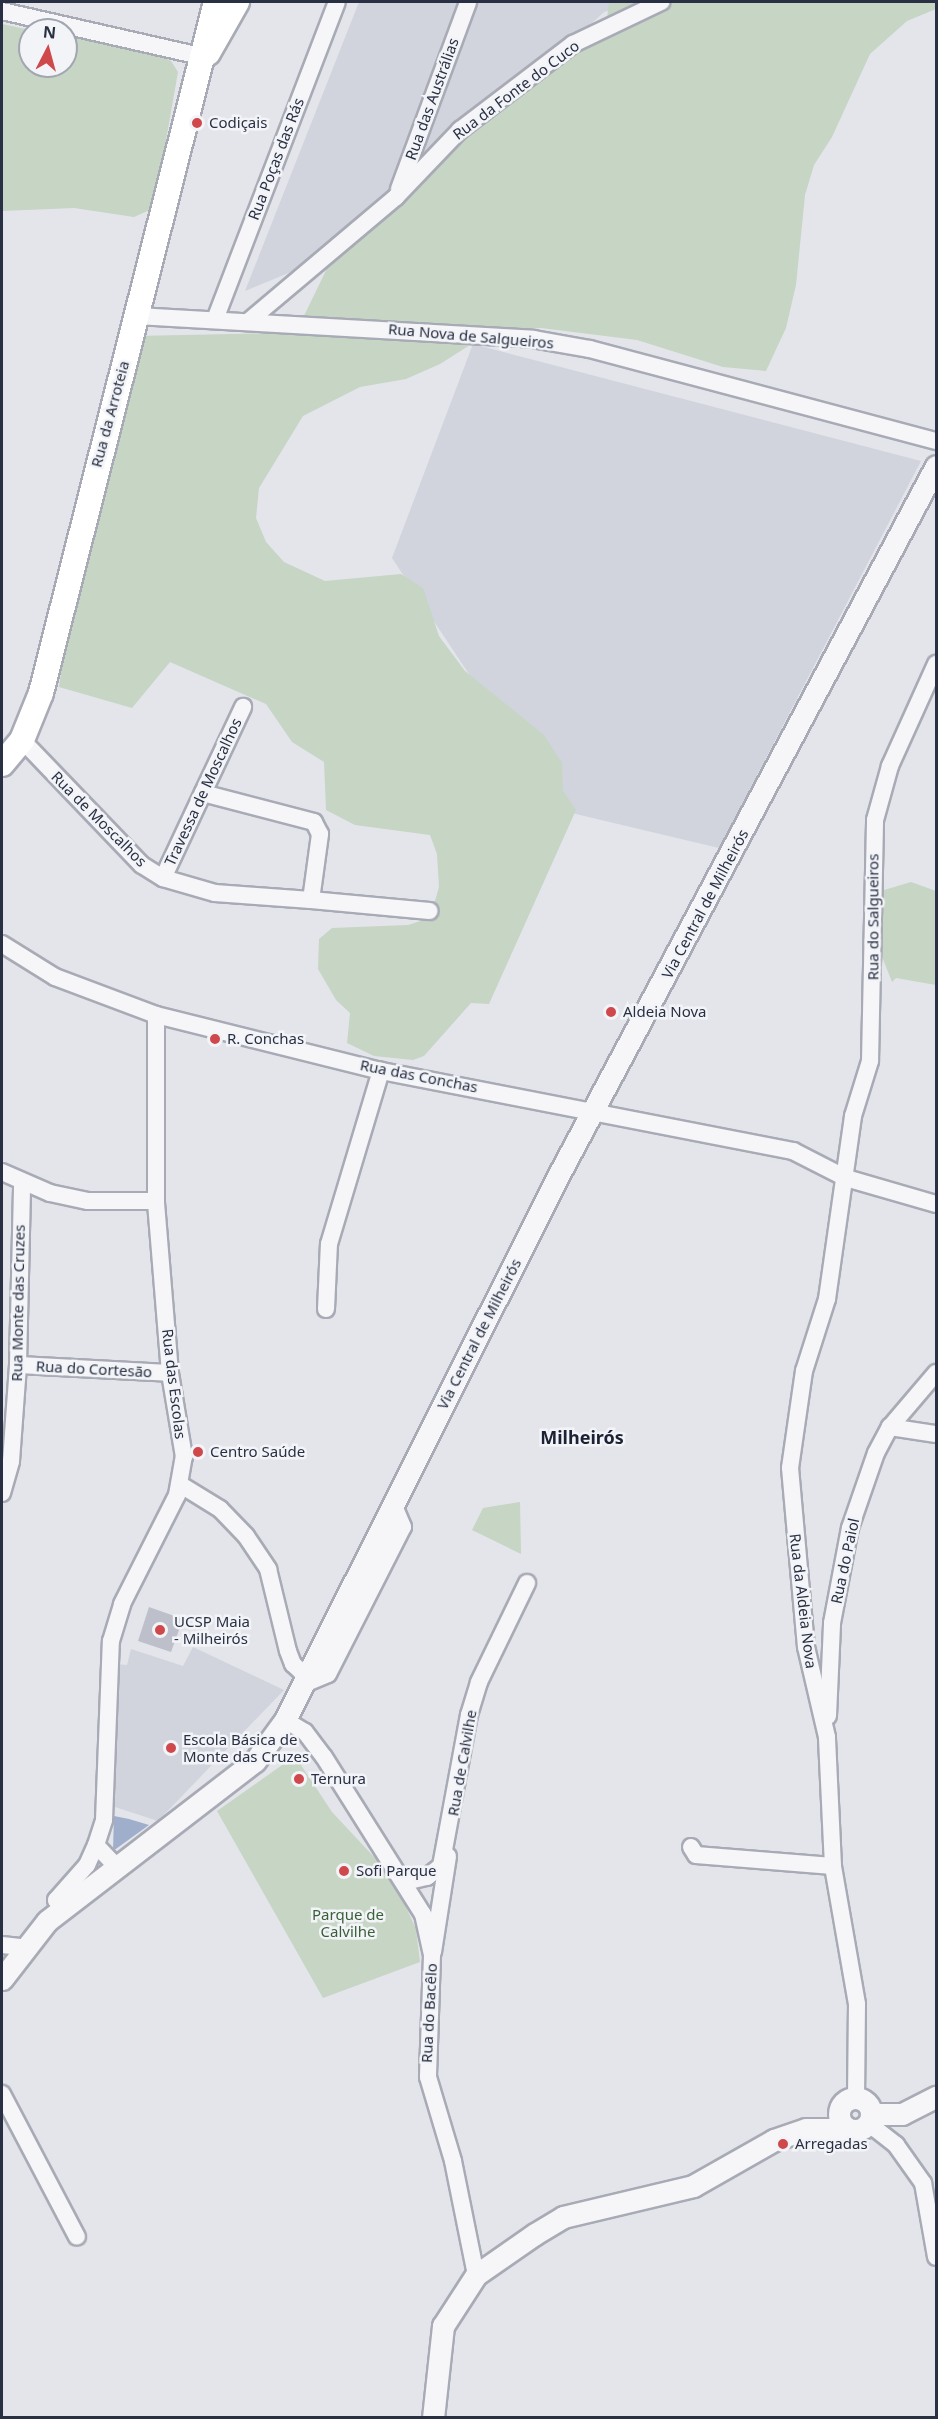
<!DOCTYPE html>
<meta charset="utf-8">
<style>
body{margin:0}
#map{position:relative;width:938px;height:2419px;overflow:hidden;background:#e3e5eb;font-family:"Noto Sans",sans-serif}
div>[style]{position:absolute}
.built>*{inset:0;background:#d1d4dd}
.green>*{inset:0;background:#c6d5c4}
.water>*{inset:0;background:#9eaecb}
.building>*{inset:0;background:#bdc0cb}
.roads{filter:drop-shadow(2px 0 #a8abb5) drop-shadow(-2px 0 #a8abb5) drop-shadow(0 2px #a8abb5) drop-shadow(0 -2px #a8abb5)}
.minor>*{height:16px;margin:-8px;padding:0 8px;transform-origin:8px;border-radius:8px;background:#f6f6f9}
.tertiary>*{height:21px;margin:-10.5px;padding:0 10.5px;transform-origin:10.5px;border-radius:10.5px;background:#f6f6f9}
.tertiary>.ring{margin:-10.5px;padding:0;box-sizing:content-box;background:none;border:21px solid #f6f6f9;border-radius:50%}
.secondary>*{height:24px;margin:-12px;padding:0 12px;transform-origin:12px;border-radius:12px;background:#fff}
.dots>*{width:16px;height:16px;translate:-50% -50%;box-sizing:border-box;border:3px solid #f2f4f8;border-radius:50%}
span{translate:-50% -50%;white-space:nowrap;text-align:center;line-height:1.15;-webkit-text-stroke:5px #f2f4f8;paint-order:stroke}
.street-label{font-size:15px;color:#2a3043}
.poi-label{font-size:15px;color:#2a3043}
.left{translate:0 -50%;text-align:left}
.park-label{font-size:15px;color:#3a5f38}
.quarter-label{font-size:18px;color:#1c2134;font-weight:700}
.frame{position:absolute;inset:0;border:3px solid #2a3043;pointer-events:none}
.north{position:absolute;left:18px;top:18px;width:60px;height:60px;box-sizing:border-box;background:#f2f4f8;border:2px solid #a2a6b0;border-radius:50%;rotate:6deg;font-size:16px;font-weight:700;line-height:24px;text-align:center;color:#2a3043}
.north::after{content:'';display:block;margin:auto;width:21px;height:27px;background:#cf484c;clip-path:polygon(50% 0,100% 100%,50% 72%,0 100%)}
</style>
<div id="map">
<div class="built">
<i style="clip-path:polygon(359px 2px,639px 2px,604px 12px,347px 249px,245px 291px)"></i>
<i style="clip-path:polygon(473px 344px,921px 461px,719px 848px,559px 810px,392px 558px)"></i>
<i style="clip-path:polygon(193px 1647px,284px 1690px,158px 1821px,112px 1806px,117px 1664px,127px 1665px,131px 1649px,183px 1666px)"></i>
</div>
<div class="green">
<i style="clip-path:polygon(609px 2px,936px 2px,936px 9px,907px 21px,870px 54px,832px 137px,814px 165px,805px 195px,796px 285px,786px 328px,766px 371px,723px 367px,637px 340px,541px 328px,492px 331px,440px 364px,406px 379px,360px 387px,303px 416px,259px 488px,256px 518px,266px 542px,284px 562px,325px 581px,401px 574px,423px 588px,439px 636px,465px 671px,544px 735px,562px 763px,563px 791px,576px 810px,489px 1004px,471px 1003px,424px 1056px,413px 1060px,374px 1056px,347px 1043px,350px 1013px,336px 1000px,318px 969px,319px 939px,332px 928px,408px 925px,430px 918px,439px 887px,437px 854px,430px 835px,355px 825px,326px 810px,324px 762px,292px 742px,266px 704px,170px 662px,132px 708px,59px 687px,72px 596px,135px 336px,282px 333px,302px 320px,333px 256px,433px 161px,606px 28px)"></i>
<i style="clip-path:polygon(2px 24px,30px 30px,30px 66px,66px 66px,66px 37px,145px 48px,171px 61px,178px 72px,154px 208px,134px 217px,74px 208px,2px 211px)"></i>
<i style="clip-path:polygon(911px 882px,936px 891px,936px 985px,896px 978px,892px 982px,864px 911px,874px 893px)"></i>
<i style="clip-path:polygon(520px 1502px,521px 1554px,472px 1530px,483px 1508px)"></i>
<i style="clip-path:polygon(295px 1756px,332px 1812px,375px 1858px,400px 1894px,416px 1929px,420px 1962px,323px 1998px,217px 1811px)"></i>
</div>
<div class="water">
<i style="clip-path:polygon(114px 1816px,129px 1819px,149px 1825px,113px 1851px)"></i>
</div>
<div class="building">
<i style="clip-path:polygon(149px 1607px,183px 1619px,171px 1652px,138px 1641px)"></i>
</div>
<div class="roads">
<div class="minor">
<i style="left:2px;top:11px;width:208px;rotate:12.8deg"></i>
<i style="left:399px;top:189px;width:199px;rotate:-69.7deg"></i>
<i style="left:137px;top:316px;width:397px;rotate:3.3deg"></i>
<i style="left:533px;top:339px;width:58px;rotate:10deg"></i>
<i style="left:590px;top:349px;width:358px;rotate:14.9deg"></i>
<i style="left:216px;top:317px;width:337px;rotate:-69deg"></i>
<i style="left:250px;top:320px;width:191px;rotate:-40.1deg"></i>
<i style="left:396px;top:197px;width:93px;rotate:-46.3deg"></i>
<i style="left:460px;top:130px;width:142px;rotate:-37.3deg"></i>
<i style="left:573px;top:44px;width:98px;rotate:-25.5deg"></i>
<i style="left:22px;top:740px;width:173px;rotate:46.2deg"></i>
<i style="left:142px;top:865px;width:25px;rotate:32deg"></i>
<i style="left:163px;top:878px;width:54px;rotate:16.1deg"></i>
<i style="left:215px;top:893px;width:96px;rotate:4.2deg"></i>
<i style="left:311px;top:900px;width:67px;rotate:-82.2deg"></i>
<i style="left:320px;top:834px;width:13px;rotate:-117deg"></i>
<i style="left:314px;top:822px;width:115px;rotate:-165.4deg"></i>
<i style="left:163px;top:878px;width:189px;rotate:-64.9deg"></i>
<i style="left:311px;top:900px;width:119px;rotate:5.3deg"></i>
<i style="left:2px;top:944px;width:62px;rotate:31.9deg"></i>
<i style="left:55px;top:977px;width:108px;rotate:20.6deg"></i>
<i style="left:156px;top:1015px;width:232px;rotate:14deg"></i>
<i style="left:381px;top:1071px;width:420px;rotate:11deg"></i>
<i style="left:793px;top:1151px;width:59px;rotate:27deg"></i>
<i style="left:846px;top:1178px;width:94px;rotate:16.1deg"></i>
<i style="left:2px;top:1172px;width:52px;rotate:23.6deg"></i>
<i style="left:50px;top:1193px;width:39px;rotate:12deg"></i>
<i style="left:88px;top:1201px;width:68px"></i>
<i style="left:326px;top:1309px;width:65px;rotate:-87.4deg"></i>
<i style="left:329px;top:1244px;width:181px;rotate:-73.3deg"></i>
<i style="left:18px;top:1365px;width:152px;rotate:3deg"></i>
<i style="left:890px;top:1427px;width:47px;rotate:8.7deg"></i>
<i style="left:181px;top:1485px;width:46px;rotate:31.6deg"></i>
<i style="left:220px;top:1509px;width:37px;rotate:46deg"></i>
<i style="left:246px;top:1536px;width:40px;rotate:56deg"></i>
<i style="left:268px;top:1569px;width:84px;rotate:76.3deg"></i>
<i style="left:288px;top:1651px;width:14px;rotate:69deg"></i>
<i style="left:293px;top:1664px;width:18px;rotate:43deg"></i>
<i style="left:2px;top:1493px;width:33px;rotate:-74deg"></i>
<i style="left:11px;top:1461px;width:96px;rotate:-85.8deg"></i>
<i style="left:18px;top:1365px;width:182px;rotate:-88.7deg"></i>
<i style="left:302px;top:1685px;width:28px;rotate:-23deg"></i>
<i style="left:328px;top:1674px;width:165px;rotate:-63deg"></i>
<i style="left:403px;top:1527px;width:26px;rotate:-113deg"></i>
<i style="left:828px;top:1716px;width:93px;rotate:-87.5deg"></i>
<i style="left:832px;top:1623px;width:97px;rotate:-79.3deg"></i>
<i style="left:850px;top:1528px;width:79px;rotate:-70.9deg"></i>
<i style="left:876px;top:1453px;width:30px;rotate:-62deg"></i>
<i style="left:890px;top:1427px;width:71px;rotate:-49.6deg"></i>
<i style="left:285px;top:1720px;width:23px;rotate:31deg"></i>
<i style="left:305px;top:1732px;width:31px;rotate:53deg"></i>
<i style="left:324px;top:1757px;width:186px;rotate:57.8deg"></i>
<i style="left:423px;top:1914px;width:42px;rotate:77.6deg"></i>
<i style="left:432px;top:1955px;width:122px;rotate:91.9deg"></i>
<i style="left:428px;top:2077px;width:88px;rotate:73.4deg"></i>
<i style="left:453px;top:2161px;width:116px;rotate:78.6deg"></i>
<i style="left:691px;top:1847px;width:9px;rotate:58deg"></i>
<i style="left:696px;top:1855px;width:137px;rotate:4.6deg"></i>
<i style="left:117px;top:1867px;width:30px;rotate:-134deg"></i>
<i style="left:96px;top:1845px;width:26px;rotate:-72deg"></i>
<i style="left:104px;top:1820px;width:179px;rotate:-87.8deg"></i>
<i style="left:111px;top:1641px;width:39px;rotate:-73deg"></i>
<i style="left:122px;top:1604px;width:122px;rotate:-63.2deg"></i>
<i style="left:177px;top:1495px;width:39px;rotate:-80deg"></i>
<i style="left:184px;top:1457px;width:85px;rotate:-99.5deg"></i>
<i style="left:170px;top:1373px;width:173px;rotate:-94.7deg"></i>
<i style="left:156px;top:1201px;width:186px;rotate:-90deg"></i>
<i style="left:405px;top:1882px;width:23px;rotate:-13deg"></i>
<i style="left:427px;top:1877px;width:18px;rotate:-38deg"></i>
<i style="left:441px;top:1866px;width:154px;rotate:-79.5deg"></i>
<i style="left:469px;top:1715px;width:34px;rotate:-73deg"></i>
<i style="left:479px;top:1682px;width:110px;rotate:-64.1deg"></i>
<i style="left:65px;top:1908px;width:12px;rotate:-138deg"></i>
<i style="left:56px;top:1900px;width:47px;rotate:-48.5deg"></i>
<i style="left:87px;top:1865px;width:22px;rotate:-66deg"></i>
<i style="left:2px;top:1945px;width:20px;rotate:6deg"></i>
<i style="left:433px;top:1952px;width:97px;rotate:-81.1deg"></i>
<i style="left:2px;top:2094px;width:161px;rotate:62.3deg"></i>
<i style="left:856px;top:2099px;width:95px;rotate:-89.4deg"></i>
<i style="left:857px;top:2004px;width:140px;rotate:-99.9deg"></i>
<i style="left:833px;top:1866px;width:129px;rotate:-92.7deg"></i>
<i style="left:827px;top:1737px;width:92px;rotate:-103.1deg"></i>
<i style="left:806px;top:1647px;width:180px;rotate:-95.1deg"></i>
<i style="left:790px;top:1468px;width:98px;rotate:-81.8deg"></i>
<i style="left:804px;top:1371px;width:76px;rotate:-72.3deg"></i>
<i style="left:827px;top:1299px;width:185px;rotate:-81.9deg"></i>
<i style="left:853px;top:1116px;width:58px;rotate:-72.8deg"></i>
<i style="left:870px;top:1061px;width:241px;rotate:-88.8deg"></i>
<i style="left:875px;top:820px;width:56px;rotate:-74.5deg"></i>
<i style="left:890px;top:766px;width:112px;rotate:-65.7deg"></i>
<i style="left:868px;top:2123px;width:36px;rotate:38deg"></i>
<i style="left:896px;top:2145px;width:47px;rotate:54.6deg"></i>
<i style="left:923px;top:2183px;width:75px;rotate:80deg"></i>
</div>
<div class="tertiary">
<i style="left:2px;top:1979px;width:73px;rotate:-52.2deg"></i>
<i style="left:47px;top:1921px;width:262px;rotate:-37.6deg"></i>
<i style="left:255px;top:1761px;width:51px;rotate:-53.8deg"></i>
<i style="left:285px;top:1720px;width:609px;rotate:-63.35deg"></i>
<i style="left:558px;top:1176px;width:804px;rotate:-61.97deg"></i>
<i class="ring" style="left:839px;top:2098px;width:11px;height:11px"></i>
<i style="left:871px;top:2114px;width:31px"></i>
<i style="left:902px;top:2114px;width:38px;rotate:-27deg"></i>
<i style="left:433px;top:2418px;width:93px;rotate:-83.8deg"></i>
<i style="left:443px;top:2326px;width:61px;rotate:-57.1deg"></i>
<i style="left:476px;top:2275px;width:72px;rotate:-34.8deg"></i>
<i style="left:535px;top:2234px;width:33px;rotate:-31deg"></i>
<i style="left:563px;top:2217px;width:134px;rotate:-13.4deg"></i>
<i style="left:693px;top:2186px;width:93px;rotate:-29.6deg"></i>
<i style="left:774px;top:2140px;width:34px;rotate:-19deg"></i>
<i style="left:806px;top:2129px;width:42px"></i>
</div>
<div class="secondary">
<i style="left:208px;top:53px;width:59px;rotate:-60.4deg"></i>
<i style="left:2px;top:764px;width:31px;rotate:-50deg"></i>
<i style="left:22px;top:740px;width:51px;rotate:-68deg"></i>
<i style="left:41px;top:693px;width:713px;rotate:-75.79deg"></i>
</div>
</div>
<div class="dots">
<i style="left:197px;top:123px;background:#cf484c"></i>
<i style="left:611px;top:1012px;background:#cf484c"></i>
<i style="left:215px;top:1039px;background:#cf484c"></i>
<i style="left:198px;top:1452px;background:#cf484c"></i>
<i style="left:160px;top:1630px;background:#cf484c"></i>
<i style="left:171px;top:1748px;background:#cf484c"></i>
<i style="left:299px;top:1779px;background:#cf484c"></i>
<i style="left:344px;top:1871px;background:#cf484c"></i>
<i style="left:783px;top:2144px;background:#cf484c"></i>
</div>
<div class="street-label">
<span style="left:516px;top:90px;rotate:-37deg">Rua da Fonte do Cuco</span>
<span style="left:432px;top:99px;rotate:-70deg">Rua das Austrálias</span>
<span style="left:276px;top:159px;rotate:-69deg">Rua Poças das Rás</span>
<span style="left:471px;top:336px;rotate:5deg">Rua Nova de Salgueiros</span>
<span style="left:110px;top:414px;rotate:-75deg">Rua da Arroteia</span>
<span style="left:203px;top:792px;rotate:-65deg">Travessa de Moscalhos</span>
<span style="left:99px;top:819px;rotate:45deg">Rua de Moscalhos</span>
<span style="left:705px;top:904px;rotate:-62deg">Via Central de Milheirós</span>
<span style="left:873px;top:917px;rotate:-90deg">Rua do Salgueiros</span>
<span style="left:419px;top:1076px;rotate:11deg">Rua das Conchas</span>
<span style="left:18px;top:1303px;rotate:-89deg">Rua Monte das Cruzes</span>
<span style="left:479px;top:1334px;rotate:-63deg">Via Central de Milheirós</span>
<span style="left:94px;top:1369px;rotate:3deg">Rua do Cortesão</span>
<span style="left:174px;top:1384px;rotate:83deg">Rua das Escolas</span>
<span style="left:845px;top:1561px;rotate:-78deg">Rua do Paiol</span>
<span style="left:803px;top:1601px;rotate:83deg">Rua da Aldeia Nova</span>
<span style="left:462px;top:1763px;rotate:-80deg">Rua de Calvilhe</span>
<span style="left:429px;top:2013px;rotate:-87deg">Rua do Bacêlo</span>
</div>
<div class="poi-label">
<span class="left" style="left:209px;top:123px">Codiçais</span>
<span class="left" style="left:623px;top:1012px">Aldeia Nova</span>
<span class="left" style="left:227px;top:1039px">R. Conchas</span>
<span class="left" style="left:210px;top:1452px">Centro Saúde</span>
<span class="left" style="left:174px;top:1630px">UCSP Maia<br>- Milheirós</span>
<span class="left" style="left:183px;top:1748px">Escola Básica de<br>Monte das Cruzes</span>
<span class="left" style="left:311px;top:1779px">Ternura</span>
<span class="left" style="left:356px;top:1871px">Sofi Parque</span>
<span class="left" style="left:795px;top:2144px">Arregadas</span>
</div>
<div class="park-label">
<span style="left:348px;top:1923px">Parque de<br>Calvilhe</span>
</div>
<div class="quarter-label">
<span style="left:582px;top:1437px">Milheirós</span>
</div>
<div class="frame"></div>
<div class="north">N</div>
</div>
